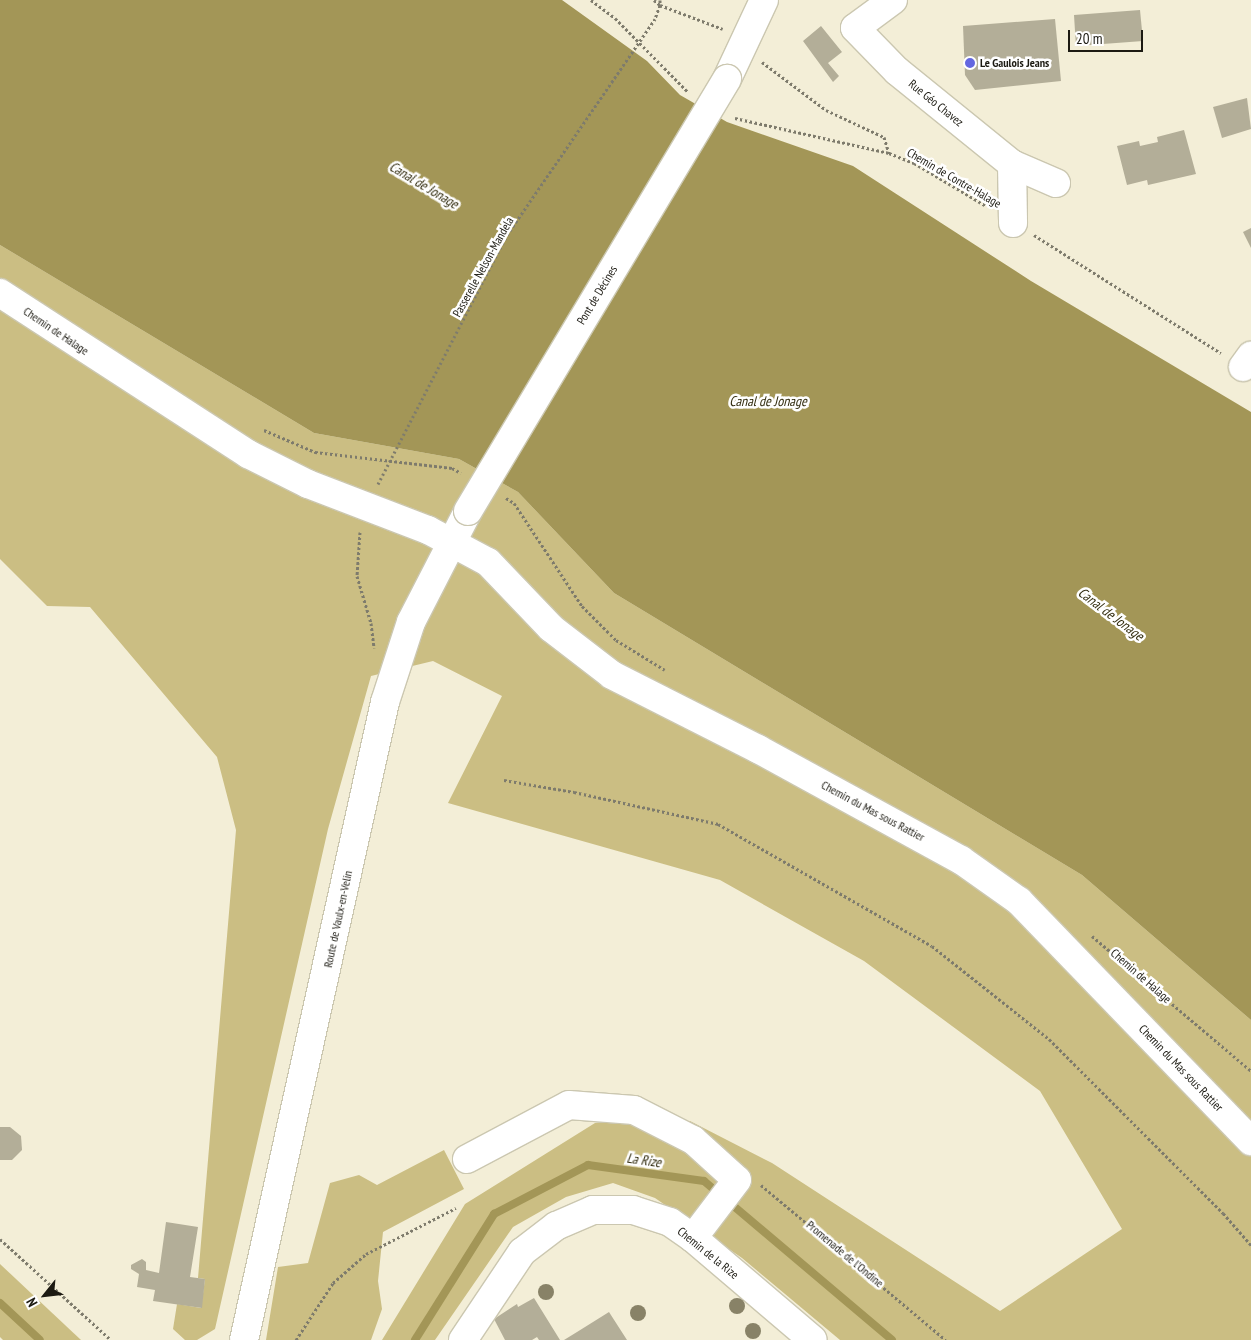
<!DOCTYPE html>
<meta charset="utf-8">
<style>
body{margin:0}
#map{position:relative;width:1251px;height:1340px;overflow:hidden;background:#f3eed7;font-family:"PT Sans Narrow",sans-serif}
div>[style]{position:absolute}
.green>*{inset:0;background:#cbbe83}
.water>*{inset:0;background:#a39657}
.stream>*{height:8px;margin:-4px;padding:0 4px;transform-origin:4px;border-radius:4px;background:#a39657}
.building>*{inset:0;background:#b3ae98}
.path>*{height:3px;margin-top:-1.5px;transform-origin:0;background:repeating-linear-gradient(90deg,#7e7b6c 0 2.5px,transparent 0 5px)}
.roads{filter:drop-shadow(1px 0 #cbc7b0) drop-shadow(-1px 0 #cbc7b0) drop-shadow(0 1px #cbc7b0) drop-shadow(0 -1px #cbc7b0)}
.minor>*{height:28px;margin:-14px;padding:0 14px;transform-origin:14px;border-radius:14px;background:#fff}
.path-bridge>*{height:3px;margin-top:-1.5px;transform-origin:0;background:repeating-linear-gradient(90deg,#7e7b6c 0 2.5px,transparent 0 5px)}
.bridges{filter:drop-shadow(1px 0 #cbc7b0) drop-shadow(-1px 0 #cbc7b0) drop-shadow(0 1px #cbc7b0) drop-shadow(0 -1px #cbc7b0)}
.minor-bridge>*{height:28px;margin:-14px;padding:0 14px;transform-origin:14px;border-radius:14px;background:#fff}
.trees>*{width:16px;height:16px;margin:-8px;border-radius:50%;background:#888267}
.dots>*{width:14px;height:14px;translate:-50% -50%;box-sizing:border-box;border:2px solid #fff;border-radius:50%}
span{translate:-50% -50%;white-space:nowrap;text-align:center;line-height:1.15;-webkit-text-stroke:5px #fff;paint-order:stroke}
.poi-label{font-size:12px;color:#1c1a12;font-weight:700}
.left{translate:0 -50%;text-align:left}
.street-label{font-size:12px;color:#1c1a12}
.water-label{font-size:14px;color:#342e11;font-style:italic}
.north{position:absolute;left:20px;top:1270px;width:50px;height:50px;-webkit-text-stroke:4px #fff;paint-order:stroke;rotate:241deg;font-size:14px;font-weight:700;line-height:20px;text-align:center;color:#1c1a12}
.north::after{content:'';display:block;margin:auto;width:18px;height:22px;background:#1c1a12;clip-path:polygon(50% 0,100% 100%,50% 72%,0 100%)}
.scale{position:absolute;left:1068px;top:30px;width:75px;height:22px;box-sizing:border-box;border:2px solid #1c1a12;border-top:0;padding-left:6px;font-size:15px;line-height:18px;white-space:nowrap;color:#1c1a12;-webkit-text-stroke:4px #fff;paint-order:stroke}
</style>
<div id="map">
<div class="green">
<i style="clip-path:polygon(0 245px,314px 433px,459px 459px,518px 492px,614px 593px,1082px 875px,1251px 1020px,1251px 1340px,840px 1340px,742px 1258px,655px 1198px,613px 1183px,566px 1197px,513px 1227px,435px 1340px,382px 1340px,465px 1204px,595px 1123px,634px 1121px,687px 1126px,690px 1121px,772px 1163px,1000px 1311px,1122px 1229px,1040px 1091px,864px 961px,720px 880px,448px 803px,502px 696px,433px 661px,371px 676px,328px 829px,215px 1329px,197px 1340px,185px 1340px,173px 1329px,177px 1304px,201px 1308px,205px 1279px,198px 1278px,236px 830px,217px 757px,90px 607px,47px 606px,0 559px)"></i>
<i style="clip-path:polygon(444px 1150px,464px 1189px,383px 1232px,378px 1281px,382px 1309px,371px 1340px,266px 1340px,278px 1267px,308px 1263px,330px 1183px,359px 1175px,377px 1185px)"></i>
<i style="clip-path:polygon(0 1264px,81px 1340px,3px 1340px,0 1337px)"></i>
</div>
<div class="water">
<i style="clip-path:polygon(0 0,562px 0,647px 61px,680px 95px,727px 122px,853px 166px,1031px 281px,1251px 412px,1251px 1020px,1082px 875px,614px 593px,518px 492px,459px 459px,314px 433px,0 245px)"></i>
</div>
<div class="stream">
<i style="left:0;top:1303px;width:54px;rotate:42.8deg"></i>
<i style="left:415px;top:1340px;width:149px;rotate:-57.9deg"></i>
<i style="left:494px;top:1214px;width:106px;rotate:-27.5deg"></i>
<i style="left:588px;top:1165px;width:117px;rotate:7.9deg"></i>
<i style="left:704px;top:1181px;width:246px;rotate:40.2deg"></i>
</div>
<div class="building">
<i style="clip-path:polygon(1140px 10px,1143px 41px,1076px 46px,1074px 15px)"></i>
<i style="clip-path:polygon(1055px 19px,1061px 81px,975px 90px,965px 75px,963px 26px)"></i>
<i style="clip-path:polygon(821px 26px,842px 52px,828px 63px,839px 76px,833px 82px,803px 41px)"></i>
<i style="clip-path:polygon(1247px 98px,1251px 129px,1222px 138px,1213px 107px)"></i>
<i style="clip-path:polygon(1184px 130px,1196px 174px,1148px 185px,1147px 180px,1127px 185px,1117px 146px,1139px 141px,1140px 146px,1158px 142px,1157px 137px)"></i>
<i style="clip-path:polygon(1251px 228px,1251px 248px,1243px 232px)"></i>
<i style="clip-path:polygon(0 1127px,10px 1127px,21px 1136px,22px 1150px,12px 1160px,0 1160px)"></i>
<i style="clip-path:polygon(166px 1222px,198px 1227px,190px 1277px,205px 1279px,202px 1308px,153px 1301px,155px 1290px,137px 1287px,139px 1274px,131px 1269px,131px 1265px,142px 1259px,146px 1262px,146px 1270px,159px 1273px)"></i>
<i style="clip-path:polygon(534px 1298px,560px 1340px,539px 1340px,537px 1337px,532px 1340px,505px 1340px,494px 1319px,517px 1304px,518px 1307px)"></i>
<i style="clip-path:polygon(609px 1312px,627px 1340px,564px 1340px,577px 1332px)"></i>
</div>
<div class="path">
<i style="left:591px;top:0;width:30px;rotate:37deg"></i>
<i style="left:615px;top:18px;width:104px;rotate:45.4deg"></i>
<i style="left:654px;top:0;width:8px;rotate:40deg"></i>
<i style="left:660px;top:5px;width:15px;rotate:110deg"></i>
<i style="left:660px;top:0;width:5px;rotate:90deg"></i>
<i style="left:660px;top:5px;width:67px;rotate:20.9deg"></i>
<i style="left:762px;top:62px;width:80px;rotate:36.9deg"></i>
<i style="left:826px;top:110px;width:64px;rotate:25deg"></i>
<i style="left:884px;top:137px;width:17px;rotate:73deg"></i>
<i style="left:735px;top:118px;width:158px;rotate:12.8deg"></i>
<i style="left:889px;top:153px;width:27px;rotate:22deg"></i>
<i style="left:914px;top:163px;width:84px;rotate:30.8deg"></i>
<i style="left:1034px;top:235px;width:221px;rotate:32.3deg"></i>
<i style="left:264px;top:430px;width:56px;rotate:23.3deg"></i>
<i style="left:315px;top:452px;width:138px;rotate:6.7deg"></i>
<i style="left:452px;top:468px;width:10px;rotate:29deg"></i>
<i style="left:506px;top:498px;width:9px;rotate:32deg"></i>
<i style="left:514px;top:503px;width:123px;rotate:56.6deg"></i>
<i style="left:582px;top:606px;width:48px;rotate:45deg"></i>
<i style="left:616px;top:640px;width:57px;rotate:31.5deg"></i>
<i style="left:360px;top:532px;width:44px;rotate:93.9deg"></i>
<i style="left:357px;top:576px;width:49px;rotate:73.4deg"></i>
<i style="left:371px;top:623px;width:25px;rotate:83deg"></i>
<i style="left:504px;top:780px;width:71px;rotate:9.7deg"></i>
<i style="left:574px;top:792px;width:148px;rotate:12.5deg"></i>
<i style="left:718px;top:824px;width:246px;rotate:29.7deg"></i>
<i style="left:932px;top:946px;width:149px;rotate:38.5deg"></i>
<i style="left:1049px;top:1039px;width:246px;rotate:45deg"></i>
<i style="left:1223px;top:1213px;width:43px;rotate:48.8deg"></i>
<i style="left:1092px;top:936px;width:209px;rotate:40.3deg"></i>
<i style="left:761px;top:1185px;width:241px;rotate:40deg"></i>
<i style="left:0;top:1239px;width:150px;rotate:42.3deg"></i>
<i style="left:296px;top:1340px;width:68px;rotate:-57deg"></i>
<i style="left:333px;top:1283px;width:44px;rotate:-41.3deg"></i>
<i style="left:366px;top:1254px;width:101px;rotate:-27.1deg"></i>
</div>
<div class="roads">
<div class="minor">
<i style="left:893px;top:0;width:47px;rotate:143.6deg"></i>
<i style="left:855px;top:28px;width:60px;rotate:45.7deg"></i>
<i style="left:897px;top:71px;width:148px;rotate:39deg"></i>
<i style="left:1012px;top:164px;width:59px;rotate:89deg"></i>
<i style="left:727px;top:79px;width:87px;rotate:-64.9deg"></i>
<i style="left:1012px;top:164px;width:48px;rotate:23.4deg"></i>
<i style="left:0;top:293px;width:296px;rotate:33deg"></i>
<i style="left:248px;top:454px;width:67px;rotate:26.6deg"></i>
<i style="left:308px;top:484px;width:129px;rotate:21deg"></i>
<i style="left:428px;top:530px;width:68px;rotate:28.1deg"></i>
<i style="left:488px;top:562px;width:91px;rotate:46.3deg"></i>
<i style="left:551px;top:628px;width:77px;rotate:37.6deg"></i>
<i style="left:612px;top:675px;width:164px;rotate:26.9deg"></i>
<i style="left:758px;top:749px;width:231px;rotate:28.7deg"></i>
<i style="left:961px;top:860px;width:71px;rotate:35.3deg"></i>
<i style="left:1019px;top:901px;width:334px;rotate:46deg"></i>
<i style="left:1243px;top:367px;width:14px;rotate:-54deg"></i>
<i style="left:467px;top:1159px;width:115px;rotate:-27.9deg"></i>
<i style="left:569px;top:1105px;width:65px;rotate:4.4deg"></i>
<i style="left:634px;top:1110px;width:66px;rotate:27deg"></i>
<i style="left:693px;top:1140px;width:59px;rotate:42.3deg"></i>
<i style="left:737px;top:1180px;width:73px;rotate:127.2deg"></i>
<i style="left:244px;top:1340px;width:653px;rotate:-77.54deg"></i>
<i style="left:385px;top:702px;width:84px;rotate:-72deg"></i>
<i style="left:411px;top:622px;width:125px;rotate:-62.8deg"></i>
<i style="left:463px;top:1340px;width:106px;rotate:-56.2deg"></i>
<i style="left:522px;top:1252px;width:43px;rotate:-37.4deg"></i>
<i style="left:556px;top:1226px;width:40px;rotate:-23.4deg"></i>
<i style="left:593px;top:1210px;width:40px"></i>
<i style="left:633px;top:1210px;width:39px;rotate:18deg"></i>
<i style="left:670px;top:1222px;width:28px;rotate:35deg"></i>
<i style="left:693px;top:1238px;width:157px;rotate:40.4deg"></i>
</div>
</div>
<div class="path-bridge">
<i style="left:378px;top:484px;width:280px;rotate:-62.6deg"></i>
<i style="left:507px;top:235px;width:262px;rotate:-55.6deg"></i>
</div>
<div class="bridges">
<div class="minor-bridge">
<i style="left:468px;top:511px;width:504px;rotate:-59.06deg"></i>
</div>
</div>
<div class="trees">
<i style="left:546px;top:1292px"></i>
<i style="left:737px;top:1306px"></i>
<i style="left:638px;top:1313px"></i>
<i style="left:753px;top:1331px"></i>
</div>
<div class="dots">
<i style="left:970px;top:63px;background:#6467e0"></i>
</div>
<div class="poi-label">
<span class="left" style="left:980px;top:63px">Le Gaulois Jeans</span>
</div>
<div class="street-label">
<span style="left:936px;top:103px;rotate:39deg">Rue Géo Chavez</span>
<span style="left:954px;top:178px;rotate:30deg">Chemin de Contre-Halage</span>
<span style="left:483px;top:267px;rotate:-61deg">Passerelle Nelson-Mandela</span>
<span style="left:597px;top:295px;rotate:-59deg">Pont de Décines</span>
<span style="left:56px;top:331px;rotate:34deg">Chemin de Halage</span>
<span style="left:873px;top:811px;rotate:28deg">Chemin du Mas sous Rattier</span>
<span style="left:338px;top:919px;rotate:-78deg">Route de Vaulx-en-Velin</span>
<span style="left:1141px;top:976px;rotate:41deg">Chemin de Halage</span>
<span style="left:1181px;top:1068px;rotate:46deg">Chemin du Mas sous Rattier</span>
<span style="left:708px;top:1253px;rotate:39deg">Chemin de la Rize</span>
<span style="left:845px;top:1254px;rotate:40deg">Promenade de l'Ondine</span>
</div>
<div class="water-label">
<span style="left:424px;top:185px;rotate:31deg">Canal de Jonage</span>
<span style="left:768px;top:401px">Canal de Jonage</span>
<span style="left:1111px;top:614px;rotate:37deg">Canal de Jonage</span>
<span style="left:644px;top:1160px;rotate:8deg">La Rize</span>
</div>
<div class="north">N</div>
<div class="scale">20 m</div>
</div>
